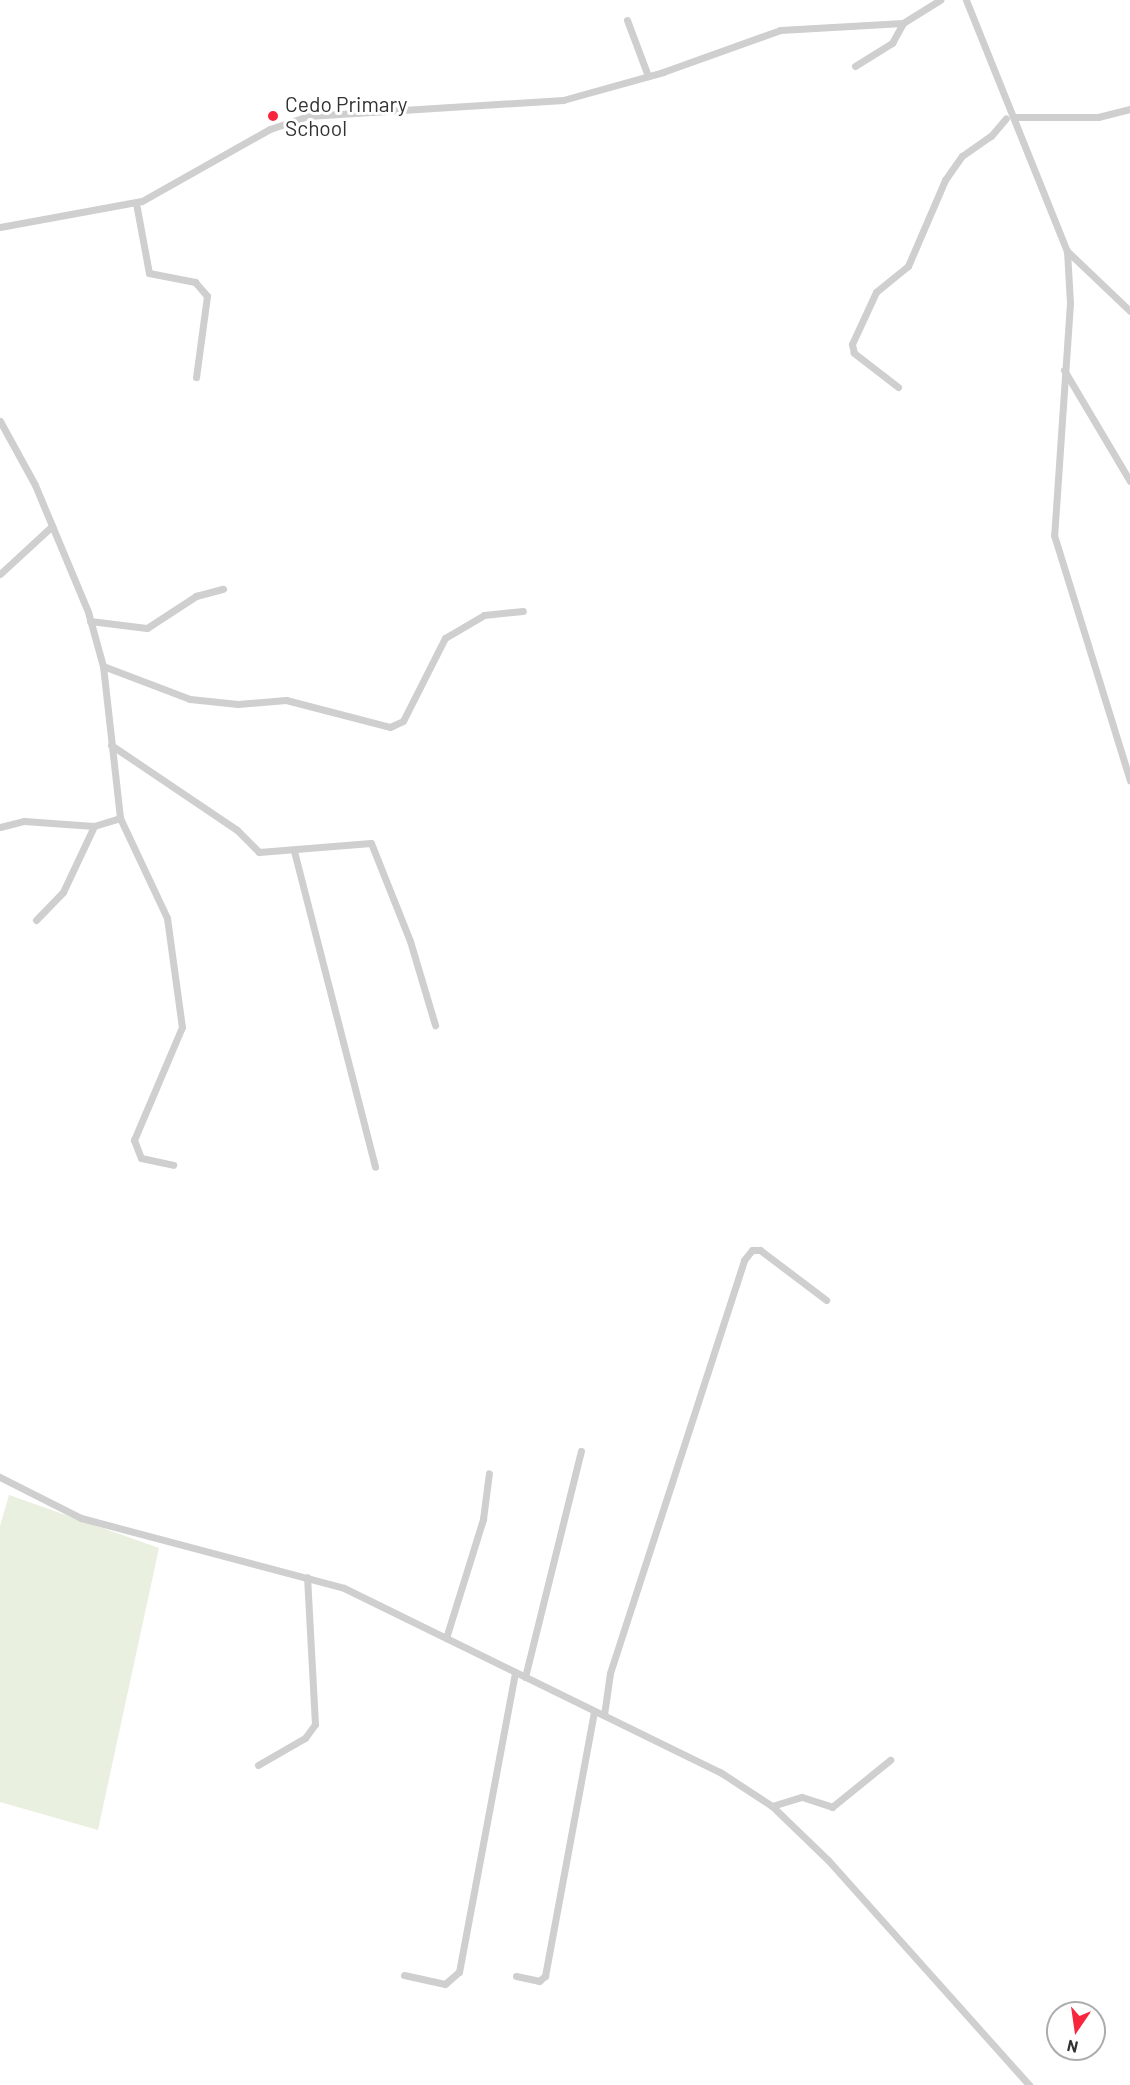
<!DOCTYPE html>
<style>
body{margin:0}
#map{position:relative;width:1130px;height:2085px;overflow:hidden;background:#fff;font-family:Barlow,sans-serif}
div>[style]{position:absolute}
.green>*{inset:0;background:#e9f0df}
.minor>*{height:7px;margin:-3.5px;padding:0 3.5px;transform-origin:3.5px;border-radius:3.5px;background:#cfcfcf}
.dots>*{width:16px;height:16px;translate:-50% -50%;box-sizing:border-box;border:3px solid #fff;border-radius:50%}
span{translate:-50% -50%;white-space:nowrap;text-align:center;line-height:1.15;-webkit-text-stroke:6px #fff;paint-order:stroke}
.poi-label{font-size:21px;color:#323232}
.left{translate:0 -50%;text-align:left}
.north{position:absolute;left:1046px;top:2001px;width:60px;height:60px;box-sizing:border-box;background:#fff;border:2px solid #adadad;border-radius:50%;rotate:193deg;font-size:16px;font-weight:700;line-height:24px;text-align:center;color:#323232}
.north::after{content:'';display:block;margin:auto;width:21px;height:27px;background:#f7263d;clip-path:polygon(50% 0,100% 100%,50% 72%,0 100%)}
</style>
<div id="map">
<div class="green">
<i style="clip-path:polygon(9px 1495px,159px 1548px,98px 1830px,0 1802px,0 1526px)"></i>
</div>
<div class="minor">
<i style="left:966px;top:0;width:271px;rotate:68.1deg"></i>
<i style="left:1067px;top:251px;width:52px;rotate:86.7deg"></i>
<i style="left:1070px;top:303px;width:233px;rotate:93.9deg"></i>
<i style="left:1054px;top:535px;width:257px;rotate:72.8deg"></i>
<i style="left:627px;top:20px;width:60px;rotate:69.4deg"></i>
<i style="left:855px;top:66px;width:44px;rotate:-31.9deg"></i>
<i style="left:892px;top:43px;width:23px;rotate:-61deg"></i>
<i style="left:1014px;top:117px;width:84px"></i>
<i style="left:1098px;top:117px;width:33px;rotate:-14deg"></i>
<i style="left:136px;top:203px;width:71px;rotate:79.5deg"></i>
<i style="left:149px;top:273px;width:47px;rotate:11.1deg"></i>
<i style="left:195px;top:282px;width:18px;rotate:49deg"></i>
<i style="left:207px;top:296px;width:82px;rotate:97.7deg"></i>
<i style="left:0;top:227px;width:144px;rotate:-10.4deg"></i>
<i style="left:142px;top:201px;width:147px;rotate:-29.4deg"></i>
<i style="left:270px;top:129px;width:40px;rotate:-18.9deg"></i>
<i style="left:308px;top:116px;width:256px;rotate:-3.6deg"></i>
<i style="left:563px;top:100px;width:104px;rotate:-15.6deg"></i>
<i style="left:663px;top:72px;width:124px;rotate:-19.7deg"></i>
<i style="left:780px;top:30px;width:123px;rotate:-3.3deg"></i>
<i style="left:903px;top:23px;width:44px;rotate:-31.9deg"></i>
<i style="left:1067px;top:251px;width:87px;rotate:43.6deg"></i>
<i style="left:1064px;top:370px;width:129px;rotate:59.3deg"></i>
<i style="left:898px;top:387px;width:56px;rotate:-142.3deg"></i>
<i style="left:854px;top:353px;width:9px;rotate:-103deg"></i>
<i style="left:852px;top:344px;width:57px;rotate:-65.2deg"></i>
<i style="left:876px;top:292px;width:41px;rotate:-39.1deg"></i>
<i style="left:908px;top:266px;width:94px;rotate:-66.7deg"></i>
<i style="left:945px;top:180px;width:29px;rotate:-55deg"></i>
<i style="left:962px;top:156px;width:35px;rotate:-35deg"></i>
<i style="left:991px;top:136px;width:23px;rotate:-50deg"></i>
<i style="left:0;top:421px;width:73px;rotate:61.3deg"></i>
<i style="left:35px;top:485px;width:138px;rotate:67.3deg"></i>
<i style="left:88px;top:612px;width:56px;rotate:74.5deg"></i>
<i style="left:103px;top:666px;width:153px;rotate:83.6deg"></i>
<i style="left:120px;top:818px;width:110px;rotate:64.8deg"></i>
<i style="left:167px;top:918px;width:110px;rotate:82.2deg"></i>
<i style="left:182px;top:1027px;width:123px;rotate:113deg"></i>
<i style="left:134px;top:1140px;width:19px;rotate:69deg"></i>
<i style="left:141px;top:1158px;width:33px;rotate:12deg"></i>
<i style="left:0;top:574px;width:71px;rotate:-42.7deg"></i>
<i style="left:90px;top:621px;width:57px;rotate:7deg"></i>
<i style="left:147px;top:628px;width:59px;rotate:-33.1deg"></i>
<i style="left:196px;top:596px;width:28px;rotate:-15deg"></i>
<i style="left:103px;top:666px;width:93px;rotate:20.8deg"></i>
<i style="left:190px;top:699px;width:48px;rotate:5.9deg"></i>
<i style="left:238px;top:704px;width:48px;rotate:-4.8deg"></i>
<i style="left:286px;top:700px;width:107px;rotate:14.6deg"></i>
<i style="left:390px;top:727px;width:14px;rotate:-25deg"></i>
<i style="left:403px;top:721px;width:93px;rotate:-63.2deg"></i>
<i style="left:445px;top:638px;width:45px;rotate:-30.5deg"></i>
<i style="left:484px;top:615px;width:39px;rotate:-6deg"></i>
<i style="left:111px;top:745px;width:152px;rotate:34deg"></i>
<i style="left:237px;top:830px;width:31px;rotate:45deg"></i>
<i style="left:259px;top:852px;width:112px;rotate:-4.6deg"></i>
<i style="left:371px;top:843px;width:105px;rotate:68.3deg"></i>
<i style="left:410px;top:941px;width:88px;rotate:73.4deg"></i>
<i style="left:0;top:827px;width:25px;rotate:-14deg"></i>
<i style="left:24px;top:821px;width:70px;rotate:4.1deg"></i>
<i style="left:94px;top:826px;width:27px;rotate:-17deg"></i>
<i style="left:294px;top:851px;width:326px;rotate:75.6deg"></i>
<i style="left:36px;top:920px;width:39px;rotate:-46deg"></i>
<i style="left:63px;top:892px;width:73px;rotate:-64.8deg"></i>
<i style="left:0;top:1477px;width:91px;rotate:26.8deg"></i>
<i style="left:81px;top:1518px;width:272px;rotate:14.9deg"></i>
<i style="left:344px;top:1588px;width:419px;rotate:26.1deg"></i>
<i style="left:720px;top:1772px;width:62px;rotate:33.2deg"></i>
<i style="left:772px;top:1806px;width:78px;rotate:44deg"></i>
<i style="left:828px;top:1860px;width:302px;rotate:48.2deg"></i>
<i style="left:446px;top:1638px;width:125px;rotate:-72.7deg"></i>
<i style="left:483px;top:1519px;width:46px;rotate:-82.6deg"></i>
<i style="left:525px;top:1677px;width:233px;rotate:-76.1deg"></i>
<i style="left:604px;top:1715px;width:42px;rotate:-81.9deg"></i>
<i style="left:610px;top:1673px;width:434px;rotate:-72deg"></i>
<i style="left:744px;top:1260px;width:13px;rotate:-51deg"></i>
<i style="left:752px;top:1250px;width:8px"></i>
<i style="left:760px;top:1250px;width:83px;rotate:37.1deg"></i>
<i style="left:258px;top:1765px;width:54px;rotate:-29.9deg"></i>
<i style="left:305px;top:1738px;width:17px;rotate:-54deg"></i>
<i style="left:315px;top:1724px;width:147px;rotate:-93.1deg"></i>
<i style="left:772px;top:1806px;width:31px;rotate:-17deg"></i>
<i style="left:802px;top:1797px;width:32px;rotate:18deg"></i>
<i style="left:832px;top:1807px;width:75px;rotate:-39deg"></i>
<i style="left:404px;top:1975px;width:42px;rotate:12.4deg"></i>
<i style="left:445px;top:1984px;width:18px;rotate:-41deg"></i>
<i style="left:459px;top:1972px;width:305px;rotate:-79.4deg"></i>
<i style="left:516px;top:1976px;width:24px;rotate:12deg"></i>
<i style="left:539px;top:1981px;width:8px;rotate:-40deg"></i>
<i style="left:545px;top:1976px;width:269px;rotate:-79.5deg"></i>
</div>
<div class="dots">
<i style="left:273px;top:116px;background:#f7263d"></i>
</div>
<div class="poi-label">
<span class="left" style="left:285px;top:116px">Cedo Primary<br>School</span>
</div>
<div class="north">N</div>
</div>
